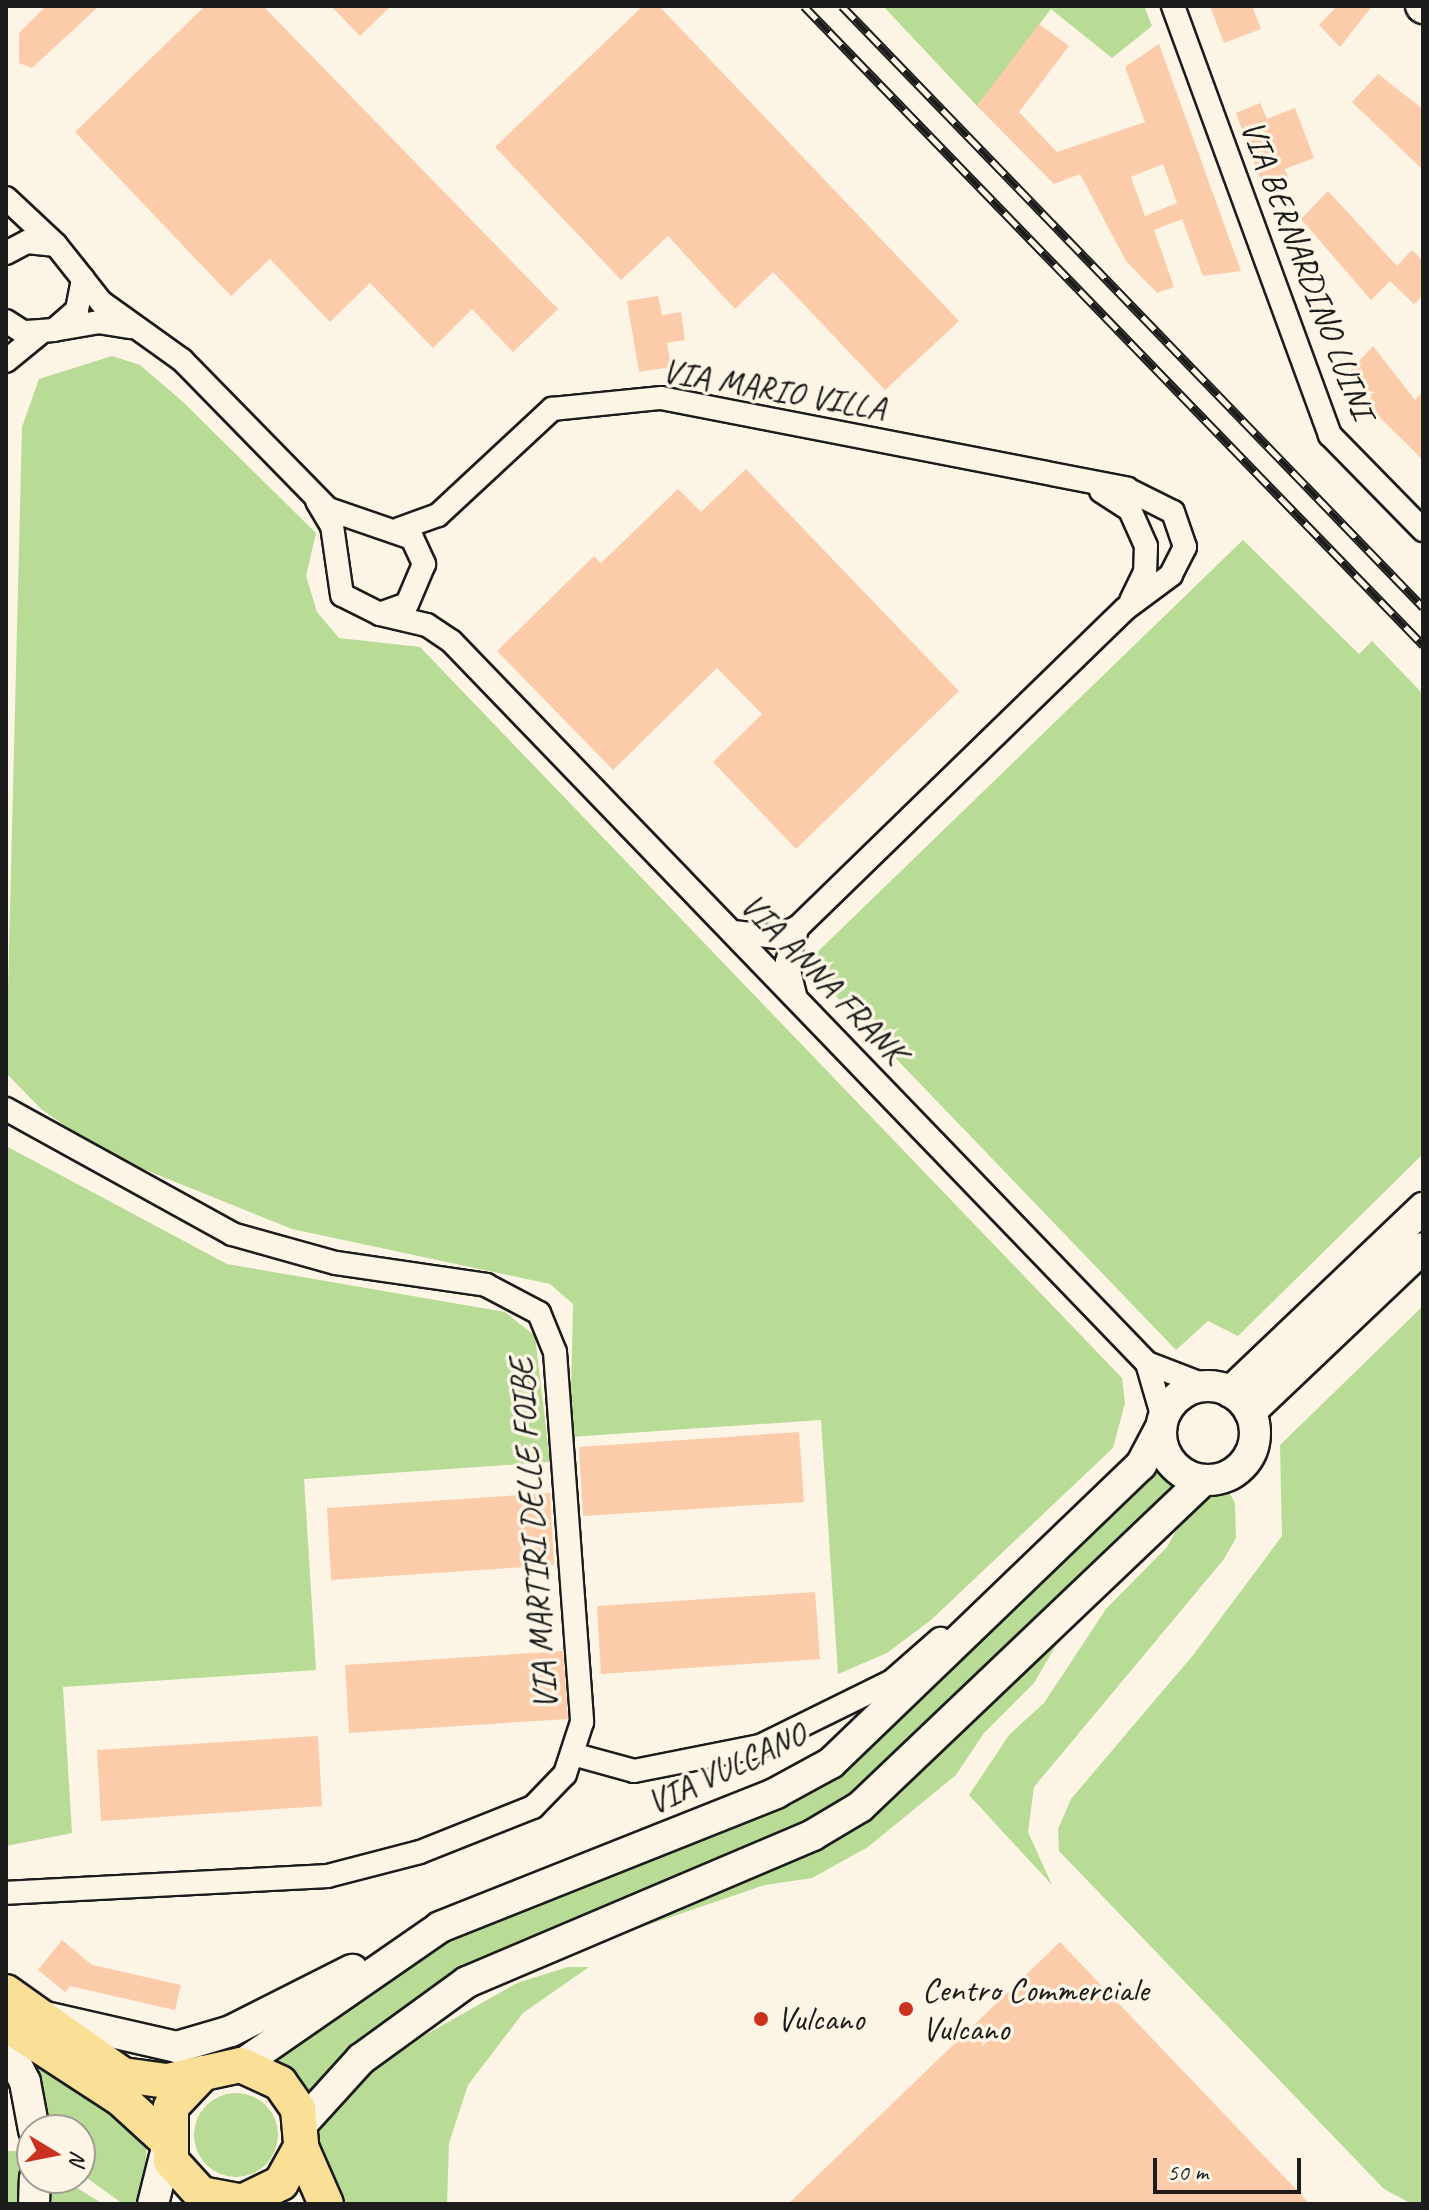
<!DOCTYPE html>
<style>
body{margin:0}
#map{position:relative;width:1429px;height:2210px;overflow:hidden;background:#fcf5e5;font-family:Caveat,sans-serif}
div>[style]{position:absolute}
.green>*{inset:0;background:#b8db95}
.round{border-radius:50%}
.building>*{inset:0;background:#fbcbaa}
.roads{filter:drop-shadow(2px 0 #1c1c1c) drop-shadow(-2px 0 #1c1c1c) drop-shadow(0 2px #1c1c1c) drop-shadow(0 -2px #1c1c1c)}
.minor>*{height:22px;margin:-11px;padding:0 11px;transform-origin:11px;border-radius:11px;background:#fcf5e5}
.secondary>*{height:30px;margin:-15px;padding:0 15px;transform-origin:15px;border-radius:15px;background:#fcf5e5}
.secondary>.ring{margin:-15px;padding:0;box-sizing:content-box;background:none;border:30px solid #fcf5e5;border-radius:50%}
.primary>*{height:34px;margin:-17px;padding:0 17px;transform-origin:17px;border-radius:17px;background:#fadf96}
.rail>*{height:9px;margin-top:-4.5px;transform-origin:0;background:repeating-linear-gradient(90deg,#fcf5e5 0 18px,#1c1c1c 0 36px);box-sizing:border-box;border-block:2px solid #1c1c1c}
.dots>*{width:22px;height:22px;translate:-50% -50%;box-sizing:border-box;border:4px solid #fcf5e5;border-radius:50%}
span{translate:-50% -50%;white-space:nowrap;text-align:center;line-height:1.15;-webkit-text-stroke:7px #fcf5e5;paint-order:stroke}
.street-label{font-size:34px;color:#1c1c1c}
.poi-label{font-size:34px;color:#1c1c1c}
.left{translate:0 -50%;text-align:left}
.frame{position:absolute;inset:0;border:8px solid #1c1c1c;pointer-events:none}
.north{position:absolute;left:16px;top:2114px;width:80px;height:80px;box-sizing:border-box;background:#fcf5e5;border:2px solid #a29e95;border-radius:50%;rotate:100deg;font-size:22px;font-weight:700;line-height:32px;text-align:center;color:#1c1c1c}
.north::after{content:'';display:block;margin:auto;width:28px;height:36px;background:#c8321e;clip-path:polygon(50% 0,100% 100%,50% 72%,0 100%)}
.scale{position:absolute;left:1153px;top:2158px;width:148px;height:36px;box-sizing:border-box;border:4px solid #1c1c1c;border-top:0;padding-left:10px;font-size:24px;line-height:28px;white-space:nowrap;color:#1c1c1c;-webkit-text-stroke:6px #fcf5e5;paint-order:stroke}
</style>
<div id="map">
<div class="green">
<i style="clip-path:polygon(883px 6px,1144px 6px,1152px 26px,1112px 58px,1051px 9px,977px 106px)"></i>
<i style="clip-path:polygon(112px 356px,140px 365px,182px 401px,316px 533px,306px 576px,317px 612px,339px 638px,420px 647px,1122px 1378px,1125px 1403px,1113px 1448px,931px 1620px,887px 1653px,838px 1674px,821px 1420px,570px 1437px,573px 1304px,550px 1284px,292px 1229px,106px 1154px,41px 1109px,6px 1073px,22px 427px,39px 379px)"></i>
<i style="clip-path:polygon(1243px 540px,1359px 654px,1372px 641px,1423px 694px,1423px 1154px,1238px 1336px,1208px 1321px,1176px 1350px,805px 964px)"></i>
<i style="clip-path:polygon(6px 1146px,227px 1264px,505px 1312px,535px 1336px,550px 1462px,304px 1479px,316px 1670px,63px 1687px,72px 1833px,6px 1846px)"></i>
<i style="clip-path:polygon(1423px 1306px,1423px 2204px,1412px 2204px,1384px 2189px,1059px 1851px,1058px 1829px,1071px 1799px,1194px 1654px,1282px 1536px,1280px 1445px)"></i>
<i style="clip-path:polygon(1161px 1460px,1182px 1482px,845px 1805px,513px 1948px,310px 2097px,299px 2077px,272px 2059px,458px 1935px,775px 1806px)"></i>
<i style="clip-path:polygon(1214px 1494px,1230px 1494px,1235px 1503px,1236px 1538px,1224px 1559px,1034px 1787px,1028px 1832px,1052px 1885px,969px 1795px,1009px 1735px,1044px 1703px,1106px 1609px,1167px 1547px,1186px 1513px)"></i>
<i style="clip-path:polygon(1065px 1630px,1034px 1683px,984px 1733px,956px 1775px,868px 1847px,812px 1878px,765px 1885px,583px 1947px,853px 1829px)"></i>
<i style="clip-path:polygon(568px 1967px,589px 1967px,523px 2013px,468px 2085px,449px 2143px,447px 2204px,336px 2204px,325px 2187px,317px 2139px,322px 2122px,381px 2060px,517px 1983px)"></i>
<i style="clip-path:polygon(21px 2049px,117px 2110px,146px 2140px,147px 2204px,123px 2204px,80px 2173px,80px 2130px,38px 2130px)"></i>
<i class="round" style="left:194px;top:2093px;width:84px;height:84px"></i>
<i style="clip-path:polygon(6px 2151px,23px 2151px,18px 2204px,6px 2204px)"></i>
<i style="clip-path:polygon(44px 2178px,61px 2178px,103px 2204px,37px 2204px)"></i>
</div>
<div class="building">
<i style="clip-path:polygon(46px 6px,99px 6px,32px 68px,19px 63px,19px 33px)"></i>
<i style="clip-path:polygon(205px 6px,263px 6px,558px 309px,513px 352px,472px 309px,433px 348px,370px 283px,330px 322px,270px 259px,231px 296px,75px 132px)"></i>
<i style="clip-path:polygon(331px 6px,391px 6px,360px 36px)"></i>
<i style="clip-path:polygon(643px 6px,659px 6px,959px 321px,885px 390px,773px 272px,735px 309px,668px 236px,621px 280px,495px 147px)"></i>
<i style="clip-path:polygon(1210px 6px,1252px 6px,1261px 29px,1224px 43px)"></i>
<i style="clip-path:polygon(1337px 6px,1372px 6px,1340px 47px,1319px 25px)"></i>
<i style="clip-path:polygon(evenodd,1039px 24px,1069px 46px,1019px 112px,1057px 152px,1145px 122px,1125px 67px,1159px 44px,1241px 271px,1203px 276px,1182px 219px,1154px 230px,1174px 287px,1157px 293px,1126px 261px,1080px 174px,1054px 184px,977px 106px,1039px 24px,1163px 164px,1177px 203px,1145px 216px,1131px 177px,1163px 164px)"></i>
<i style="clip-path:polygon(1378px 74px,1423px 109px,1423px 170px,1352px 102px)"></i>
<i style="clip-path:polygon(1260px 103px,1267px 119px,1295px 108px,1314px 158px,1285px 169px,1291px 185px,1266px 195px,1236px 113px)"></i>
<i style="clip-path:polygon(1328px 191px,1397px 266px,1412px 250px,1423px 261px,1423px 295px,1414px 304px,1390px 281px,1371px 300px,1301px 219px)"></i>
<i style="clip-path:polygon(658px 296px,662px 315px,681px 312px,685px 340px,667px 343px,671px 367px,639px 372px,627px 301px)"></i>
<i style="clip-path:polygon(1373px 346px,1415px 400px,1423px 392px,1423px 460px,1365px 403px,1372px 396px,1348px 373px)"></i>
<i style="clip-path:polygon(746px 469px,959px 691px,796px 849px,713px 762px,762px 714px,717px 668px,613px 770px,497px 651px,594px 556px,601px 563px,678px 489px,701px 512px)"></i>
<i style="clip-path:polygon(799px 1432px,804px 1502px,583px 1516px,579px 1447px)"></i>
<i style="clip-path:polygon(550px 1493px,554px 1565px,331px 1580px,327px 1508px)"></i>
<i style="clip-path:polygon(815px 1592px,820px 1659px,601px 1674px,597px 1606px)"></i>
<i style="clip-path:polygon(563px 1651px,568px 1719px,349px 1733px,345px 1665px)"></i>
<i style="clip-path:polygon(318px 1736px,322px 1806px,101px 1821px,97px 1750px)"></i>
<i style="clip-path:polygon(62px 1940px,92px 1965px,181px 1985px,175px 2010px,70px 1986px,65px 1992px,38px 1970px)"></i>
<i style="clip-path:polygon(1060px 1942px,1310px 2204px,788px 2204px)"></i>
</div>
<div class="roads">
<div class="minor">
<i style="left:1173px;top:6px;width:457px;rotate:69.9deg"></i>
<i style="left:1330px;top:435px;width:133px;rotate:45.6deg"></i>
<i style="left:6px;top:198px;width:67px;rotate:43.2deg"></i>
<i style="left:6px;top:253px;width:24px;rotate:-28deg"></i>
<i style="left:27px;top:242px;width:29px;rotate:6deg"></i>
<i style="left:56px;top:245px;width:43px;rotate:51.5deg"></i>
<i style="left:83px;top:279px;width:32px;rotate:101deg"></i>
<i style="left:77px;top:310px;width:30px;rotate:139deg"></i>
<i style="left:54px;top:330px;width:31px;rotate:176deg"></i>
<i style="left:23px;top:332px;width:20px;rotate:-147deg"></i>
<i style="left:83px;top:279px;width:29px;rotate:52deg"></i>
<i style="left:101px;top:302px;width:100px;rotate:35.6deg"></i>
<i style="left:182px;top:360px;width:209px;rotate:45.6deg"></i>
<i style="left:328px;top:509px;width:89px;rotate:19deg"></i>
<i style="left:412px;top:538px;width:29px;rotate:65deg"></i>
<i style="left:424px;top:564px;width:43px;rotate:113deg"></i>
<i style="left:407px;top:604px;width:29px;rotate:160deg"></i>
<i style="left:380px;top:614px;width:42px;rotate:-153.4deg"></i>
<i style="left:342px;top:595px;width:70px;rotate:-98.2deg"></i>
<i style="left:332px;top:526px;width:29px;rotate:-121deg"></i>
<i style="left:59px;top:329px;width:40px;rotate:-10deg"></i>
<i style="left:98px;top:322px;width:33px;rotate:9deg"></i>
<i style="left:6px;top:361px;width:43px;rotate:-39.3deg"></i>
<i style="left:1101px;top:491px;width:35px;rotate:33deg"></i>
<i style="left:1130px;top:510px;width:39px;rotate:66deg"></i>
<i style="left:1146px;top:546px;width:26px;rotate:92deg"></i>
<i style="left:1145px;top:572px;width:32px;rotate:116deg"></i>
<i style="left:399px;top:529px;width:41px;rotate:-19.7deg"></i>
<i style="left:438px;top:515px;width:156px;rotate:-42.9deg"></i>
<i style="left:552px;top:409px;width:110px;rotate:-5.8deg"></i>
<i style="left:661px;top:398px;width:475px;rotate:11deg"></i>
<i style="left:1127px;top:489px;width:51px;rotate:26.6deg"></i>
<i style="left:1173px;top:512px;width:37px;rotate:71deg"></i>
<i style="left:1185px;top:547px;width:31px;rotate:117deg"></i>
<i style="left:1171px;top:575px;width:57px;rotate:143.5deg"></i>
<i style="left:1125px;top:609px;width:456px;rotate:135.8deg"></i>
<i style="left:798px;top:927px;width:23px;rotate:155deg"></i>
<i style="left:777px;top:937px;width:44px;rotate:-173.5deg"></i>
<i style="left:380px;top:614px;width:48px;rotate:13.2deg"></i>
<i style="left:427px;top:625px;width:29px;rotate:34deg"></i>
<i style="left:451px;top:641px;width:1003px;rotate:46.05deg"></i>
<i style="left:1147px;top:1363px;width:64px;rotate:21deg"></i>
<i style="left:795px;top:995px;width:34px;rotate:-104deg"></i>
<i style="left:787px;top:962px;width:37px;rotate:-73deg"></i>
<i style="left:6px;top:1109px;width:258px;rotate:28.9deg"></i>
<i style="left:232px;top:1234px;width:108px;rotate:15.6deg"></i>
<i style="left:336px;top:1263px;width:152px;rotate:8.3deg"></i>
<i style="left:486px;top:1285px;width:60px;rotate:27.8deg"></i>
<i style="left:539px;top:1313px;width:42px;rotate:67.7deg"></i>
<i style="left:555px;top:1352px;width:371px;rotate:85.8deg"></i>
<i style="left:582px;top:1722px;width:55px;rotate:108.1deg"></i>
<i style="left:565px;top:1774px;width:46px;rotate:134.1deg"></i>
<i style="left:533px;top:1807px;width:122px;rotate:158.3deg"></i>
<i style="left:420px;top:1852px;width:96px;rotate:165.5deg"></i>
<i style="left:327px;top:1876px;width:321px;rotate:177deg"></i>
<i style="left:1147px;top:1363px;width:57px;rotate:73.8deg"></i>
<i style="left:576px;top:1755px;width:60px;rotate:15.4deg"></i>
<i style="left:634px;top:1771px;width:128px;rotate:-11.2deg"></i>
<i style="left:760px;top:1746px;width:147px;rotate:-26.2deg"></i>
<i style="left:892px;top:1681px;width:64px;rotate:-41.2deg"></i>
</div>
<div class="secondary">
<i style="left:1421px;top:6px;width:3px;rotate:45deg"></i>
<i class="ring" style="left:1161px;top:1386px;width:64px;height:64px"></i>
<i style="left:1230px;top:1392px;width:267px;rotate:-43.6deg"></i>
<i style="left:1250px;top:1412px;width:238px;rotate:-43.5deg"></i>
<i style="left:37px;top:2015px;width:144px;rotate:12.9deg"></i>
<i style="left:177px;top:2047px;width:56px;rotate:-16.5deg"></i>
<i style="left:231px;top:2031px;width:136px;rotate:-26.8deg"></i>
<i style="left:6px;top:2044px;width:42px;rotate:63.4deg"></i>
<i style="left:25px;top:2082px;width:49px;rotate:79.4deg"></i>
<i style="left:241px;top:2065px;width:242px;rotate:-34.7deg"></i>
<i style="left:440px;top:1927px;width:362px;rotate:-21.7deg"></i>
<i style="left:776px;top:1793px;width:63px;rotate:-28.6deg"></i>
<i style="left:831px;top:1763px;width:430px;rotate:-43.9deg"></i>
<i style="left:1141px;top:1465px;width:41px;rotate:-62.2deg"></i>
<i style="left:302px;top:2124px;width:88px;rotate:-47.8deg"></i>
<i style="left:361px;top:2059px;width:131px;rotate:-36deg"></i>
<i style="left:467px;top:1982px;width:376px;rotate:-23deg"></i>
<i style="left:813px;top:1835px;width:55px;rotate:-30.8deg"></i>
<i style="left:860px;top:1807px;width:472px;rotate:-43.6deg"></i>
<i style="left:34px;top:2204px;width:26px;rotate:-88deg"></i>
<i style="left:153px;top:2204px;width:58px;rotate:-76deg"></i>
</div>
<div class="primary">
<i style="left:6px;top:1992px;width:143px;rotate:35.4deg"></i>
<i style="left:123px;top:2075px;width:44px;rotate:7.8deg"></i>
<i style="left:167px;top:2081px;width:76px;rotate:-12.2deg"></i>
<i style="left:241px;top:2065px;width:43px;rotate:24.8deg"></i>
<i style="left:280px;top:2083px;width:32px;rotate:55deg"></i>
<i style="left:298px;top:2109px;width:38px;rotate:85deg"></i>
<i style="left:301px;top:2147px;width:41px;rotate:119.1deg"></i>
<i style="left:281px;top:2183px;width:43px;rotate:154deg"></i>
<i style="left:6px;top:2024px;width:137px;rotate:33.1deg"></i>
<i style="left:121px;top:2099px;width:61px;rotate:42.3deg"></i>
<i style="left:203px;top:2073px;width:47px;rotate:133.3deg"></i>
<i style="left:171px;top:2107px;width:54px;rotate:90deg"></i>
<i style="left:171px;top:2161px;width:45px;rotate:47.7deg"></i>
<i style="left:201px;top:2194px;width:54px;rotate:10.7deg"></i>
<i style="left:301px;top:2147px;width:62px;rotate:66.3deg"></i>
</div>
</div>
<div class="rail">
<i style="left:804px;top:6px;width:890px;rotate:45.91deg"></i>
<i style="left:842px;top:6px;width:836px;rotate:45.97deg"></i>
</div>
<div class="dots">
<i style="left:906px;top:2009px;background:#c8321e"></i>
<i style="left:761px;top:2019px;background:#c8321e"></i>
</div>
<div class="street-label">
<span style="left:1308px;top:269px;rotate:69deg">VIA BERNARDINO LUINI</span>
<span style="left:774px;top:389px;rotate:10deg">VIA MARIO VILLA</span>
<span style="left:824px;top:978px;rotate:46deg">VIA ANNA FRANK</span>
<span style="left:533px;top:1534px;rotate:-94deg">VIA MARTIRI DELLE FOIBE</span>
<span style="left:726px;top:1768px;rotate:-25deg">VIA VULCANO</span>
</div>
<div class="poi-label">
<span class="left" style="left:922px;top:2009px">Centro Commerciale<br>Vulcano</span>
<span class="left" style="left:777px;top:2019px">Vulcano</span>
</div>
<div class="frame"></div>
<div class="north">N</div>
<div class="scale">50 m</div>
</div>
